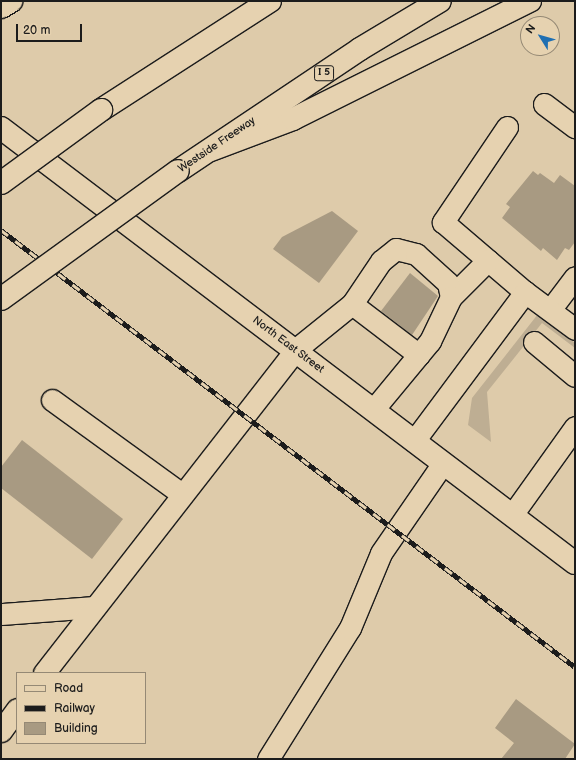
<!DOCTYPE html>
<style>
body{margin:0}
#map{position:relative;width:576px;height:760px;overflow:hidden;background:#decbaa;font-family:"Balsamiq Sans",sans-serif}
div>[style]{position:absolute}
.green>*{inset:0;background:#beae93}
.building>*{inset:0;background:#a89a82}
.roads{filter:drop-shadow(1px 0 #1c1c1c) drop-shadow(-1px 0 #1c1c1c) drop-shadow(0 1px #1c1c1c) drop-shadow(0 -1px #1c1c1c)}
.minor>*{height:21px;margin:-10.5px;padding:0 10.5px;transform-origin:10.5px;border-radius:10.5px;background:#e6d2b0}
.major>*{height:22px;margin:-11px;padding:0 11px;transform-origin:11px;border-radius:11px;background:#e6d2b0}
.highway>*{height:22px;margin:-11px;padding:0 11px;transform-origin:11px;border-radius:11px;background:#e6d2b0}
.rail>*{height:4.5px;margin-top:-2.25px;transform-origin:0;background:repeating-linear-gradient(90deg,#e6d2b0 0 9px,#1c1c1c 0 18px);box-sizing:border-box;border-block:1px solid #1c1c1c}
.bridges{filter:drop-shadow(1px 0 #1c1c1c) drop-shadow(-1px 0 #1c1c1c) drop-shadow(0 1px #1c1c1c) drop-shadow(0 -1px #1c1c1c)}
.highway-bridge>*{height:22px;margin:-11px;padding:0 11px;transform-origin:11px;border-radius:11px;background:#e6d2b0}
span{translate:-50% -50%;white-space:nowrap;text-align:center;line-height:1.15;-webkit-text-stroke:3px #e6d2b0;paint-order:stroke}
.shield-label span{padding:1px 3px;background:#e6d2b0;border:1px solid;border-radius:3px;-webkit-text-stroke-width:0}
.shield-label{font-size:10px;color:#1c1c1c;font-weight:700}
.street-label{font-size:11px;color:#1c1c1c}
.frame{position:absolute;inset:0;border:2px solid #1c1c1c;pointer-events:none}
.legend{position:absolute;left:16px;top:672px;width:130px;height:72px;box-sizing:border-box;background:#e6d2b0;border:1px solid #958975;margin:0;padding:5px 7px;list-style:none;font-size:12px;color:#1c1c1c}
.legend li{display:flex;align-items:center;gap:8px;height:20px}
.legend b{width:20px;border:1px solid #958975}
.north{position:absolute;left:520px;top:16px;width:40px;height:40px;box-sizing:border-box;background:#e6d2b0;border:1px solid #958975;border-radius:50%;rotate:307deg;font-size:11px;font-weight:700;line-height:16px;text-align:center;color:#1c1c1c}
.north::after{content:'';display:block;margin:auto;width:14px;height:18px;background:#1f6fb2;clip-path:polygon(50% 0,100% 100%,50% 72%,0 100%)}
.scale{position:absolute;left:16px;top:24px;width:66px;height:18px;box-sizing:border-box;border:2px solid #1c1c1c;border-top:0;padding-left:5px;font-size:12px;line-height:14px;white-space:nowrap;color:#1c1c1c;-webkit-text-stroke:3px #e6d2b0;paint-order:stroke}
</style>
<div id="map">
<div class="green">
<i style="clip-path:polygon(538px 314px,575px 343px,575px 348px,542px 323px,487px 392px,491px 442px,468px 425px,472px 398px)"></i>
</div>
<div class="building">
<i style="clip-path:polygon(533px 171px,538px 175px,540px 173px,554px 183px,560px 175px,575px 186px,575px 242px,569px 250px,565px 248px,557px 260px,543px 248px,541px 251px,502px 218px,510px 207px,506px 204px)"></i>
<i style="clip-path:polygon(332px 211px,358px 231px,319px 283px,273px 249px,282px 237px)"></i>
<i style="clip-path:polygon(410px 273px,438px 296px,412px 335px,381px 311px)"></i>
<i style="clip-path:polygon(22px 440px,123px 519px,92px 559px,1px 488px,1px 467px)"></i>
<i style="clip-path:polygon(516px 699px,575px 744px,565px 759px,501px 759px,514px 743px,495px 728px)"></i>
</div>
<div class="roads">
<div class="minor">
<i style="left:1px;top:7px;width:12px;rotate:-31deg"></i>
<i style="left:544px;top:104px;width:39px;rotate:37deg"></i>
<i style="left:507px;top:127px;width:115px;rotate:124deg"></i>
<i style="left:443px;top:222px;width:108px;rotate:40.5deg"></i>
<i style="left:451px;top:297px;width:52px;rotate:-45deg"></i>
<i style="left:352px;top:304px;width:84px;rotate:37.3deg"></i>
<i style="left:550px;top:310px;width:41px;rotate:-52.9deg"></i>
<i style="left:534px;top:342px;width:53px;rotate:39.7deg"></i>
<i style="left:52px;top:400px;width:160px;rotate:35.9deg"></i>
<i style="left:414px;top:441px;width:186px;rotate:-53.3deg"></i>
<i style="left:525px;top:292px;width:62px;rotate:36.5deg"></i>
<i style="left:512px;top:515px;width:108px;rotate:-54.4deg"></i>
<i style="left:1px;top:614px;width:93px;rotate:-4.3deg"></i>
<i style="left:44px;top:673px;width:409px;rotate:-52.1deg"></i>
<i style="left:295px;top:350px;width:73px;rotate:-38.9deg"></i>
<i style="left:352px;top:304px;width:52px;rotate:-56deg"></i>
<i style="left:381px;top:261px;width:19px;rotate:-39deg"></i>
<i style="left:396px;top:249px;width:21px;rotate:14deg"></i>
<i style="left:416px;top:254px;width:43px;rotate:42.2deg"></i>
<i style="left:448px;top:283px;width:14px;rotate:78deg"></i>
<i style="left:451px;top:297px;width:49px;rotate:115.5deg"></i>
<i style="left:430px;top:341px;width:89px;rotate:129.6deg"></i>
<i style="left:1px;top:731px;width:27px;rotate:-54deg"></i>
<i style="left:268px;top:759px;width:155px;rotate:-58deg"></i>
<i style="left:350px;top:628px;width:81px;rotate:-67.5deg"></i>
<i style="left:381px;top:553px;width:109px;rotate:-55.4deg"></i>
</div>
<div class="major">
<i style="left:1px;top:128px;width:720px;rotate:37.16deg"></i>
</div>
<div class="highway">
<i style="left:101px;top:110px;width:201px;rotate:-32.8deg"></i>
<i style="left:211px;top:150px;width:88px;rotate:-20.7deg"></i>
<i style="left:293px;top:119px;width:265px;rotate:-26.5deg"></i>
<i style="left:178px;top:171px;width:219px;rotate:-33.8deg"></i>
<i style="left:360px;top:49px;width:93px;rotate:-31deg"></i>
</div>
</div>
<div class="rail">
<i style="left:1px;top:230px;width:721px;rotate:37.28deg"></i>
</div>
<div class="bridges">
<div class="highway-bridge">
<i style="left:1px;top:183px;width:124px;rotate:-36.1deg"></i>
<i style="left:1px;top:299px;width:218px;rotate:-35.9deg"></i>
</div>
</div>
<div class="shield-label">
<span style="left:324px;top:73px">I 5</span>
</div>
<div class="street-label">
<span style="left:217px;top:145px;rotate:-34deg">Westside Freeway</span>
<span style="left:288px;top:345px;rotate:37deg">North East Street</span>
</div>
<div class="frame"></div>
<ul class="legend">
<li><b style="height:5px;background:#e6d2b0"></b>Road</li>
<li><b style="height:5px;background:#1c1c1c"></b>Railway</li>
<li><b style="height:11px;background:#a89a82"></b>Building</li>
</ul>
<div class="north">N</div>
<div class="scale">20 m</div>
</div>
